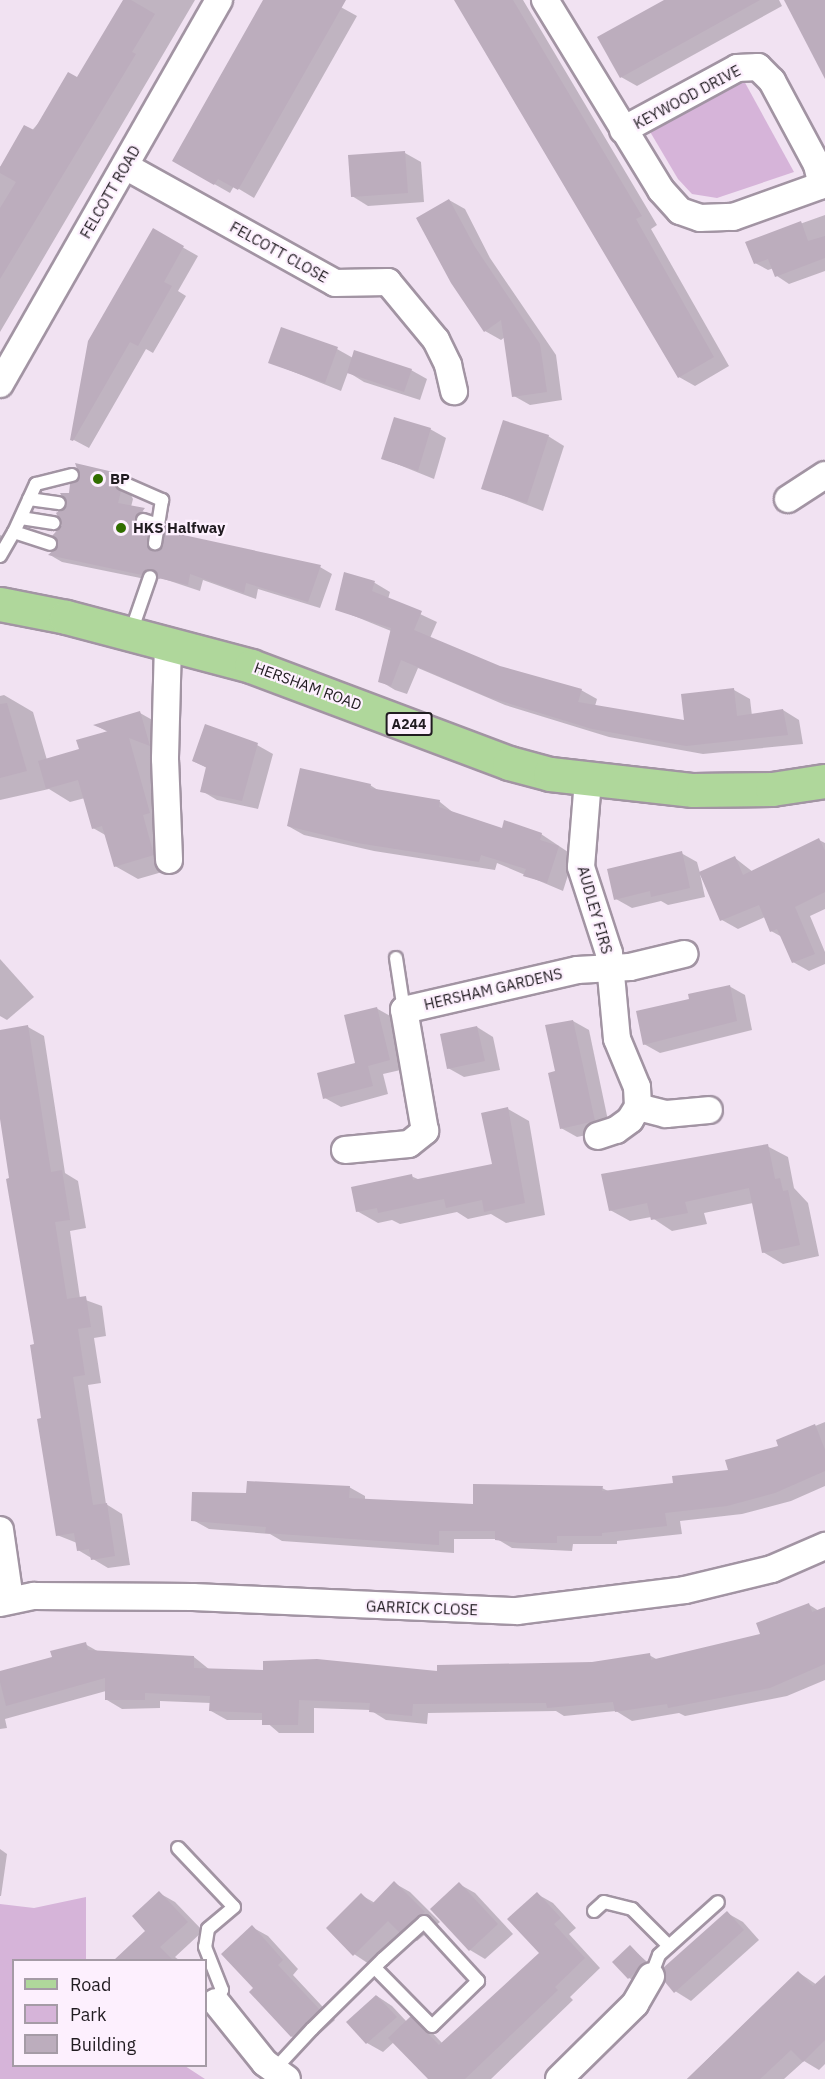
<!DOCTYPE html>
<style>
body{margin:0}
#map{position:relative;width:825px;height:2079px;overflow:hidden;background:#f1e2f2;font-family:"IBM Plex Sans",sans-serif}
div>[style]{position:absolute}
.green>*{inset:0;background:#d6b4d9}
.shadow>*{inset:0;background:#0003}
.building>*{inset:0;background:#bcadbd}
.roads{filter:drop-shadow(2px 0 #a294a3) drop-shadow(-2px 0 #a294a3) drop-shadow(0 2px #a294a3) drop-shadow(0 -2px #a294a3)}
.lane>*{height:12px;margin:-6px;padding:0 6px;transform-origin:6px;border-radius:6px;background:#fff}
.street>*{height:26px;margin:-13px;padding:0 13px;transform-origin:13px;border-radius:13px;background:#fff}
.primary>*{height:33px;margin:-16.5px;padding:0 16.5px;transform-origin:16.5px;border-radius:16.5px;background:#afd79b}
.dots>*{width:16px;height:16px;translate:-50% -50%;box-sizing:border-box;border:3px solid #fdf0fe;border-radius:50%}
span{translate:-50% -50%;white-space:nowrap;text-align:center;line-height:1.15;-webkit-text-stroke:4.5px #fdf0fe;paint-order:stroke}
.shield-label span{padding:2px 4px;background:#fdf0fe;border:2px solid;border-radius:4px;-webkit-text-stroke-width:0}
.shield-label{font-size:14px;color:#211c21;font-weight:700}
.street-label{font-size:15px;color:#211c21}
.poi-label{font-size:15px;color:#211c21;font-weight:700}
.left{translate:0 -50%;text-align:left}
.legend{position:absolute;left:12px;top:1959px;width:195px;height:108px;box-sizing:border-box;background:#fdf0fe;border:2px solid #a59ba6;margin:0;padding:8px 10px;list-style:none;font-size:18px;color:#211c21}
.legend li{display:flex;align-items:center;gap:12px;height:30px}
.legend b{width:30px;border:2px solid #a59ba6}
</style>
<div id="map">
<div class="green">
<i style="clip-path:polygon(743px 79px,794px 172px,717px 198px,692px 194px,678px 179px,649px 130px)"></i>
<i style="clip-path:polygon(86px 1897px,86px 1960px,14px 1960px,14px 2066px,185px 2066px,205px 2079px,0 2079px,0 1904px,34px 1908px)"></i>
</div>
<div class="shadow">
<i style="clip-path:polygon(125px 0,195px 0,0 332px,0 167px,77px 79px)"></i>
<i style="clip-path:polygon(267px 0,339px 0,337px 5px,357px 16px,254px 198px,234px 186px,230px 193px,174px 161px)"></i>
<i style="clip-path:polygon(456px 0,523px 0,657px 225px,651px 229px,729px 366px,695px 386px,679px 377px)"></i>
<i style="clip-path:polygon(666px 0,779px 0,782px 6px,637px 86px,621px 77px)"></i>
<i style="clip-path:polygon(405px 153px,421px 162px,424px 202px,368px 206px,352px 196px)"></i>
<i style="clip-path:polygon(449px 200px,465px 209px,490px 258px,556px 355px,562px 400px,530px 405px,514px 396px,505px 337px,501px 340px,485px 331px)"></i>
<i style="clip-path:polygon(825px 215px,825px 271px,789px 284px,777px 276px,774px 268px,768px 270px,755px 263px,747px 243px)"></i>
<i style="clip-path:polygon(154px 231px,198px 256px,178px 291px,186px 296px,153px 353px,146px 349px,89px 448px,72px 439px)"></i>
<i style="clip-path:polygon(337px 349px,353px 358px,411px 370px,427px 379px,420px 400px,364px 382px,348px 372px,341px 391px,269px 362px)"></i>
<i style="clip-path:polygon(430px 429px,446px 438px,434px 479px,382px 458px)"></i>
<i style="clip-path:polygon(548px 436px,564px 446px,543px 511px,483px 488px)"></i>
<i style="clip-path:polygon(77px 465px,125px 476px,136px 482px,127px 487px,133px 499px,131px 507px,156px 516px,146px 529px,161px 539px,159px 550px,320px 567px,332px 574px,320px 608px,258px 589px,256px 599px,203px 580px,200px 591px,161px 578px,155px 581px,62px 562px,50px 555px,60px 546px,70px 495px,82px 477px)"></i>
<i style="clip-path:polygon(0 535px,5px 537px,0 545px)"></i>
<i style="clip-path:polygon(345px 574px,375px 583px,390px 592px,388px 599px,437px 622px,430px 638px,499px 668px,581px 690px,597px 699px,595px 706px,685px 721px,734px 690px,750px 699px,752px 716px,783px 710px,799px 720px,803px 744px,703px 754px,609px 737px,505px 705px,418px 668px,407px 694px,395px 690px,380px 681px,391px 631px,337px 609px)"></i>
<i style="clip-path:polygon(4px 695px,33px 712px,47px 760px,81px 750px,108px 732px,97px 726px,140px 713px,163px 726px,172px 758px,151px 750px,172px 826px,176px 868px,138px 879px,115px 866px,107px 836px,93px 828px,85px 798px,70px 802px,49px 789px,0 800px,0 696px)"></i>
<i style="clip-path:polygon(257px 745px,273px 754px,258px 809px,217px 800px,202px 791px,207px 768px,193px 761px)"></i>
<i style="clip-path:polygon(370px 785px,381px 792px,440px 802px,455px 814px,503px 830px,541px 834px,574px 856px,563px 891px,497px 863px,495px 870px,374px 851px,304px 835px,288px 826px)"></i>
<i style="clip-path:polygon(819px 840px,825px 843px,825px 909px,810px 916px,825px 952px,825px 964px,809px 971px,793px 962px,782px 937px,771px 931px,765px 917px,738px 929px,722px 920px,700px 874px,705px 897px,668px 905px,661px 901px,632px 908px,616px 899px,681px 853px,697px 862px,700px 873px,735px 858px,753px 872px)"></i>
<i style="clip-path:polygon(0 959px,34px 997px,7px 1020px,0 1016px)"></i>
<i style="clip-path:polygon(729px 986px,745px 995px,752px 1030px,660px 1053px,644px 1044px,691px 1001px)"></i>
<i style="clip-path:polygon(376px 1008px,392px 1017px,405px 1069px,383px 1074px,388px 1094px,341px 1107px,325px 1098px,357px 1064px)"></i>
<i style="clip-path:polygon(573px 1021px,589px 1030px,610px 1130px,577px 1137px,561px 1128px,557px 1072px)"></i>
<i style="clip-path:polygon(28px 1027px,44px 1036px,65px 1173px,78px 1181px,86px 1228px,70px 1231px,80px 1298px,102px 1306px,106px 1336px,94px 1338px,101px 1383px,88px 1385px,106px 1504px,122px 1514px,130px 1565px,108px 1568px,78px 1550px,77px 1543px,57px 1535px,36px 1345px,0 1109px,0 1032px)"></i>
<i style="clip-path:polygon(477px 1027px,493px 1037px,500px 1070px,464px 1077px,448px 1068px)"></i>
<i style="clip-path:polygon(508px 1109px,529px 1121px,545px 1215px,506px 1223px,491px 1214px,468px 1219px,457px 1212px,400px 1224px,392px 1220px,378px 1223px,357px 1211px,411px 1176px,420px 1180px,494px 1165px)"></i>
<i style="clip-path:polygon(767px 1146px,788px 1157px,794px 1188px,808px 1203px,819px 1256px,783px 1264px,763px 1252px,753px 1203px,704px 1213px,707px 1224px,672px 1231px,651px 1217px,630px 1221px,610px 1210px)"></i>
<i style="clip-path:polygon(825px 1422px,825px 1486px,791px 1501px,742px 1514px,680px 1521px,682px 1534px,617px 1541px,617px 1544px,573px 1544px,572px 1551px,512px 1548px,497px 1539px,454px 1539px,454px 1553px,282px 1541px,270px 1534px,209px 1529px,193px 1520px,248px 1495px,349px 1487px,365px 1496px,365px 1500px,474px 1505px,602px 1488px,610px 1492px,675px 1484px,730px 1471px,780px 1447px,778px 1441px)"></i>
<i style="clip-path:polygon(808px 1604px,819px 1611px,825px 1608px,825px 1680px,787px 1696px,685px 1716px,679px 1713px,632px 1721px,616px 1711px,564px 1716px,556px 1711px,428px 1713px,427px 1724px,386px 1720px,370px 1710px,314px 1708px,314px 1733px,279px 1733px,264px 1720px,227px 1720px,211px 1711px,211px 1703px,160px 1701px,160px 1708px,122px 1709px,107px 1700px,106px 1691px,5px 1719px,7px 1728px,0 1729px,0 1673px,54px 1659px,85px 1644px,99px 1652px,194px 1657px,210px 1670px,438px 1672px,592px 1664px,649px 1655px,658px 1660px,762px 1635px)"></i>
<i style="clip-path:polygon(0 1849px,7px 1854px,1px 1896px,0 1896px)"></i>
<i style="clip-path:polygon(394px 1883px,410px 1892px,440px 1922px,417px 1941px,402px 1932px,369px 1964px,354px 1954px,361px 1895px,375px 1903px)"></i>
<i style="clip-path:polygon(459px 1884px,475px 1893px,513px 1934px,485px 1959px,470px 1950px)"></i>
<i style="clip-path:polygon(159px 1893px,175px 1902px,203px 1931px,175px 1957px,179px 1960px,116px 1960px,145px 1933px)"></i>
<i style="clip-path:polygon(537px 1894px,553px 1903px,576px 1928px,569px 1934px,600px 1968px,570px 1997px,573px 2000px,491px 2079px,429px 2079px,394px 2042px,383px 2052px,367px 2043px,348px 2023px,377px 1996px,392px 2006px,407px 2022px,411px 2018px,427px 2027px,443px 2044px,541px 1953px)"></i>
<i style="clip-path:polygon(727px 1913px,743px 1922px,759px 1940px,691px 2001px,675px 1991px)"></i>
<i style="clip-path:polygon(252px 1927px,268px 1936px,298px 1969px,293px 1975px,335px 2020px,307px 2045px,291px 2036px,255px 1989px)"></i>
<i style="clip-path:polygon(630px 1947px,653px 1967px,637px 1982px,629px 1978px)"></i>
<i style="clip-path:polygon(798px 1972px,817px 1985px,825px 1977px,825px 2064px,819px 2070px,804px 2061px,784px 2079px,687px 2079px)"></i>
</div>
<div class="building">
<i style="clip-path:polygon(123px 0,131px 0,155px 14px,132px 52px,136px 54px,0 279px,0 208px,16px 182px,0 173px,0 167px,24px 125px,34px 130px,68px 72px,77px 77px)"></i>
<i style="clip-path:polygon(263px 0,346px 0,238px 190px,218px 179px,214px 185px,172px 161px)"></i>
<i style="clip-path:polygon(454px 0,513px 0,642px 216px,636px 219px,714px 357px,678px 378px)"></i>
<i style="clip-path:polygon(664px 0,760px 0,620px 78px,597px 37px)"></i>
<i style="clip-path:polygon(784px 0,825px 0,825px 79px)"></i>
<i style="clip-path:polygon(405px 151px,408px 193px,351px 197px,348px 155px)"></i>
<i style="clip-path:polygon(449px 199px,475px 247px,540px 344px,547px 392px,512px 397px,501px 320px,484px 332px,451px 283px,416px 218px)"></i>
<i style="clip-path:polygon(801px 221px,808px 241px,825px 236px,825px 258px,775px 277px,768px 259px,754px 264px,745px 242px)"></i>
<i style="clip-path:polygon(153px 228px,184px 246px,164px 282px,172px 286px,138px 346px,130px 342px,73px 441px,70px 440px,88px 341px)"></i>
<i style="clip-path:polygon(281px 327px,338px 347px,325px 383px,268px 363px)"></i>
<i style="clip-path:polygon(354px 350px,412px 369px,404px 392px,347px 373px)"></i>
<i style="clip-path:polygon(394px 417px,431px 428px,418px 471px,381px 459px)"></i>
<i style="clip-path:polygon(503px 420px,549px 435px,527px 503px,481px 489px)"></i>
<i style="clip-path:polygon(75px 463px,126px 475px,115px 480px,121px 491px,118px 503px,145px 508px,135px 521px,149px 531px,147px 545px,153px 551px,162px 548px,165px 531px,321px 565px,308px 602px,246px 583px,244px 593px,190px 574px,188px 585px,158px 578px,152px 569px,142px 575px,48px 555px,58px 546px,52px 536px,62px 525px,56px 513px,67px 505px,60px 493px,69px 493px,70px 484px,80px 477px)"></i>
<i style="clip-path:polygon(344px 572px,375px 581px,372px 591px,422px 611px,414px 630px,500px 666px,582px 689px,578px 702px,684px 720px,681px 694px,734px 688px,737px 716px,783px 709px,788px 735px,686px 746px,592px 729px,488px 697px,401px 660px,391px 686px,378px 682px,391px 628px,335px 610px)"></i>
<i style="clip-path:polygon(7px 703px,27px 771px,0 778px,0 704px)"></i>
<i style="clip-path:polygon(140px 711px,150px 746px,129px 738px,150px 813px,143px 815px,154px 855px,114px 867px,102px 826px,92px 829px,78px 780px,46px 789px,38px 761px,79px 749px,76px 740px,108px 731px,93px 725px)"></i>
<i style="clip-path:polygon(205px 724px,258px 743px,242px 801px,200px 792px,206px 767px,192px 761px)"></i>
<i style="clip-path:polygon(300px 768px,371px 784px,370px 788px,440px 800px,439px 807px,502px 828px,504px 820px,542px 833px,540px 840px,559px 846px,547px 883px,523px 876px,526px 869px,481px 855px,479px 862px,357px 843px,287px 826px)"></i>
<i style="clip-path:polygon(819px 838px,825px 851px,825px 892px,795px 907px,815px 954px,792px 963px,777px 929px,770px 932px,759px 905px,720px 921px,699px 872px,735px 856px,743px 875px)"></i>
<i style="clip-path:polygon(682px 851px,690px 888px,651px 897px,650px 891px,614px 900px,607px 869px)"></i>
<i style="clip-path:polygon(730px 985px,737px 1021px,643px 1045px,636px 1011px,689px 999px,688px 994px)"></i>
<i style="clip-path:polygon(377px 1007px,390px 1060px,368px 1066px,373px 1086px,323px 1099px,317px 1073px,355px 1063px,344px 1015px)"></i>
<i style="clip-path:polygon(573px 1020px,595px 1121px,560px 1129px,548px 1073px,555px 1071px,545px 1025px)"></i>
<i style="clip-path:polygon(28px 1025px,51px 1172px,62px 1170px,70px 1220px,55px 1222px,67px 1299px,86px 1296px,91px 1327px,78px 1329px,85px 1375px,73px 1377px,93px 1505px,107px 1503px,115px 1556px,91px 1560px,89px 1549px,77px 1551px,74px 1533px,56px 1536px,37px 1419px,41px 1418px,30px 1345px,34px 1344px,6px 1179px,9px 1178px,0 1119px,0 1030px)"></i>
<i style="clip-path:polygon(477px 1026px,485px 1061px,447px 1069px,440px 1034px)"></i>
<i style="clip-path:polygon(508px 1107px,525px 1203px,484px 1212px,482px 1200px,446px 1208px,444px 1199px,378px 1213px,377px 1208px,356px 1212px,351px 1187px,412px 1174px,413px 1180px,492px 1164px,481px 1113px)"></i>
<i style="clip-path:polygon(768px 1144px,775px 1179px,780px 1178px,783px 1191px,788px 1190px,800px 1245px,762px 1253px,749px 1188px,685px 1202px,688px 1213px,651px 1220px,647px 1203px,609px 1211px,601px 1174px)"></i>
<i style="clip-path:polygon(815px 1424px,825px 1450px,825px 1471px,775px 1493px,727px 1506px,665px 1513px,667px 1526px,602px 1533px,602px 1536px,557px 1536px,557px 1543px,520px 1543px,495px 1540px,495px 1531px,439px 1531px,439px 1545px,265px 1533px,266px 1527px,191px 1521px,192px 1492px,246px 1493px,247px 1481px,350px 1486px,349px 1498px,473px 1504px,473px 1484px,603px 1486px,602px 1491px,673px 1483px,672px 1476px,728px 1470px,725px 1460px,778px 1446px,776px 1440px)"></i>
<i style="clip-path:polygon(809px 1603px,812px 1612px,825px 1607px,825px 1664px,770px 1688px,668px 1708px,667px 1704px,615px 1712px,613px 1702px,547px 1708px,546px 1703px,413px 1704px,412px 1716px,369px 1712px,370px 1703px,299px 1700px,298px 1725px,262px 1725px,262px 1713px,209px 1711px,210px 1696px,145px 1693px,145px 1700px,105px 1700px,105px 1678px,6px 1706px,0 1682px,0 1671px,52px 1657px,50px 1651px,86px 1642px,88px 1650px,194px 1656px,194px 1668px,263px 1670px,263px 1661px,317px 1659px,437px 1671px,437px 1665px,592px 1662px,650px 1653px,651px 1660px,760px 1634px,756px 1623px)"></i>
<i style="clip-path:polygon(394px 1881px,425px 1912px,400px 1933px,388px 1921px,353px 1956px,326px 1928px,361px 1893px,372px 1904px)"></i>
<i style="clip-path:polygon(459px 1882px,498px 1924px,469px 1951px,430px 1909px)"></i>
<i style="clip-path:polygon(159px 1891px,188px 1922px,160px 1947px,173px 1960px,114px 1960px,145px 1931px,151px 1938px,132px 1916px)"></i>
<i style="clip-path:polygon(537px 1892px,561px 1918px,554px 1924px,585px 1958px,555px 1987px,558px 1990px,465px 2079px,428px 2079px,388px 2038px,411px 2016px,439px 2045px,539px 1953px,507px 1919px)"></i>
<i style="clip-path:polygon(727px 1911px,744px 1930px,674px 1993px,665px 1982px,663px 1968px)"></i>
<i style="clip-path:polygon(252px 1925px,283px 1960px,278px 1965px,320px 2010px,291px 2037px,249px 1992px,253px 1988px,221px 1954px)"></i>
<i style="clip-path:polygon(630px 1945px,646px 1962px,628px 1979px,612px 1962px)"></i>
<i style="clip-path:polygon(798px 1971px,813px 1986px,825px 1975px,825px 2040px,803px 2062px,791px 2050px,760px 2079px,687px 2079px)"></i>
<i style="clip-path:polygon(376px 1995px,397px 2017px,366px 2044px,346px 2022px)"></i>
</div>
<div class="roads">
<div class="lane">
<i style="left:123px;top:483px;width:43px;rotate:23.6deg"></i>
<i style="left:162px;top:500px;width:44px;rotate:99.2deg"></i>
<i style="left:29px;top:499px;width:30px;rotate:8deg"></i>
<i style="left:21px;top:518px;width:33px;rotate:9deg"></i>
<i style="left:143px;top:520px;width:16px;rotate:18deg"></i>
<i style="left:14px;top:532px;width:53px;rotate:-65.4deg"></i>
<i style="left:36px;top:484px;width:37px;rotate:-14deg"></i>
<i style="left:0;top:556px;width:28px;rotate:-60deg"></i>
<i style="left:14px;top:532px;width:38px;rotate:18deg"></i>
<i style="left:131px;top:632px;width:58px;rotate:-70.9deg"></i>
<i style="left:396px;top:958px;width:53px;rotate:81.3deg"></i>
<i style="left:178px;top:1848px;width:81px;rotate:46.5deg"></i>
<i style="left:234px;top:1907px;width:34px;rotate:140deg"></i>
<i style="left:208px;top:1929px;width:18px;rotate:99deg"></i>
<i style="left:205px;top:1947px;width:46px;rotate:68.4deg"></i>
<i style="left:222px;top:1990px;width:13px;rotate:117deg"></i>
<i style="left:594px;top:1911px;width:13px;rotate:-42deg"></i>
<i style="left:604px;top:1902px;width:29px;rotate:14deg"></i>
<i style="left:632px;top:1909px;width:52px;rotate:45deg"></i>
<i style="left:651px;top:1976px;width:22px;rotate:-69deg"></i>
<i style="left:659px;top:1955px;width:79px;rotate:-41.9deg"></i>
<i style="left:274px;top:2070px;width:56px;rotate:-47.2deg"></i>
<i style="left:312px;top:2029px;width:100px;rotate:-44.6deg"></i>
<i style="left:383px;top:1959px;width:55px;rotate:-42.1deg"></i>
<i style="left:424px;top:1922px;width:80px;rotate:47.5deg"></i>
<i style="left:478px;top:1981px;width:64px;rotate:135.6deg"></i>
<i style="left:432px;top:2026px;width:81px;rotate:-134.5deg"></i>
</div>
<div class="street">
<i style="left:545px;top:0;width:223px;rotate:58.6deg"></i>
<i style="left:661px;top:190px;width:28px;rotate:48deg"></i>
<i style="left:680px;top:211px;width:21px;rotate:19deg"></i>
<i style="left:700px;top:218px;width:33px;rotate:-2deg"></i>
<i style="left:733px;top:217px;width:98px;rotate:-19.7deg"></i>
<i style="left:623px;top:130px;width:130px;rotate:-28.5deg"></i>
<i style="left:737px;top:68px;width:21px;rotate:-3deg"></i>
<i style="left:758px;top:67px;width:20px;rotate:45deg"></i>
<i style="left:772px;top:81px;width:95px;rotate:61.8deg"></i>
<i style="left:817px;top:165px;width:21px;rotate:76deg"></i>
<i style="left:125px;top:166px;width:240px;rotate:29.1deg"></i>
<i style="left:335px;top:283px;width:53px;rotate:-1.1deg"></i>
<i style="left:388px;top:282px;width:75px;rotate:50.4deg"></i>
<i style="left:436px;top:340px;width:28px;rotate:64deg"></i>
<i style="left:448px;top:365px;width:27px;rotate:77deg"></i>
<i style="left:0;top:384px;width:442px;rotate:-60.3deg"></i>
<i style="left:788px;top:499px;width:44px;rotate:-33deg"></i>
<i style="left:168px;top:643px;width:116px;rotate:91.5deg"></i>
<i style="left:165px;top:759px;width:101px;rotate:87.7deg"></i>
<i style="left:588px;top:780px;width:87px;rotate:94.6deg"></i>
<i style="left:581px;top:867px;width:90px;rotate:72deg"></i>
<i style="left:609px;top:953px;width:86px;rotate:84.7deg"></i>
<i style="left:617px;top:1039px;width:52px;rotate:67.4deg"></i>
<i style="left:637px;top:1087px;width:20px;rotate:87deg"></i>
<i style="left:638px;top:1107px;width:15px;rotate:122deg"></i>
<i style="left:630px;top:1120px;width:17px;rotate:144deg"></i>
<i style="left:616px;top:1130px;width:19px;rotate:162deg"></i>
<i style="left:638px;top:1107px;width:29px;rotate:14deg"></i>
<i style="left:666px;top:1114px;width:43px;rotate:-5.3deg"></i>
<i style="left:345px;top:1150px;width:64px;rotate:-5.4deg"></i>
<i style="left:409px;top:1144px;width:21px;rotate:-39deg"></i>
<i style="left:425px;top:1131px;width:123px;rotate:-99.8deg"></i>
<i style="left:404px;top:1010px;width:178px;rotate:-13deg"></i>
<i style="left:577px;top:970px;width:53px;rotate:-3.2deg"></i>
<i style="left:630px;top:967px;width:56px;rotate:-13.5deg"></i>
<i style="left:0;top:1530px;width:70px;rotate:81.8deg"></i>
<i style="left:0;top:1603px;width:35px;rotate:-12deg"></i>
<i style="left:34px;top:1596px;width:159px;rotate:0.4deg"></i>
<i style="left:193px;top:1597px;width:324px;rotate:2.5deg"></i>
<i style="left:517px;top:1611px;width:169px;rotate:-7.1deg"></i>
<i style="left:685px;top:1590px;width:89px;rotate:-13.6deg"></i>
<i style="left:772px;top:1569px;width:58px;rotate:-23.5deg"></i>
<i style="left:216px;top:2002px;width:78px;rotate:51.2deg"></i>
<i style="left:265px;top:2063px;width:27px;rotate:36deg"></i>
<i style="left:559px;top:2079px;width:107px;rotate:-44.6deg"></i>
<i style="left:635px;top:2004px;width:32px;rotate:-60deg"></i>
</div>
<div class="primary">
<i style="left:0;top:604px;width:67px;rotate:11.1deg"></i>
<i style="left:66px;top:617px;width:191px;rotate:14.8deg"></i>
<i style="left:251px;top:666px;width:276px;rotate:20.6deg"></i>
<i style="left:509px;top:763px;width:42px;rotate:15deg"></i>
<i style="left:550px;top:774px;width:144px;rotate:6.4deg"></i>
<i style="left:693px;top:790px;width:79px;rotate:-0.7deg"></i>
<i style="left:772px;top:789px;width:54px;rotate:-8.6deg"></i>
</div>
</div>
<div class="dots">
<i style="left:98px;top:479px;background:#316e00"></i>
<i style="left:121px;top:528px;background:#316e00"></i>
</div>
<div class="shield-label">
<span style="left:409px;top:724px">A244</span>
</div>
<div class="street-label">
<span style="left:687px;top:97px;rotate:-28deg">KEYWOOD DRIVE</span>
<span style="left:110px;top:192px;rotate:-60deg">FELCOTT ROAD</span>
<span style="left:279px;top:252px;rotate:29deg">FELCOTT CLOSE</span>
<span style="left:308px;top:686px;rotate:20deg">HERSHAM ROAD</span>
<span style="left:595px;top:910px;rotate:74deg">AUDLEY FIRS</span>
<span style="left:493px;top:989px;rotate:-13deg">HERSHAM GARDENS</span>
<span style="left:422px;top:1608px;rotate:2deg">GARRICK CLOSE</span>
</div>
<div class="poi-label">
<span class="left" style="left:110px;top:479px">BP</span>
<span class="left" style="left:133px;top:528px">HKS Halfway</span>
</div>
<ul class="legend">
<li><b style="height:8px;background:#afd79b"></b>Road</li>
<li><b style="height:16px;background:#d6b4d9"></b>Park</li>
<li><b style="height:16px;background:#bcadbd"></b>Building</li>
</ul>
</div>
